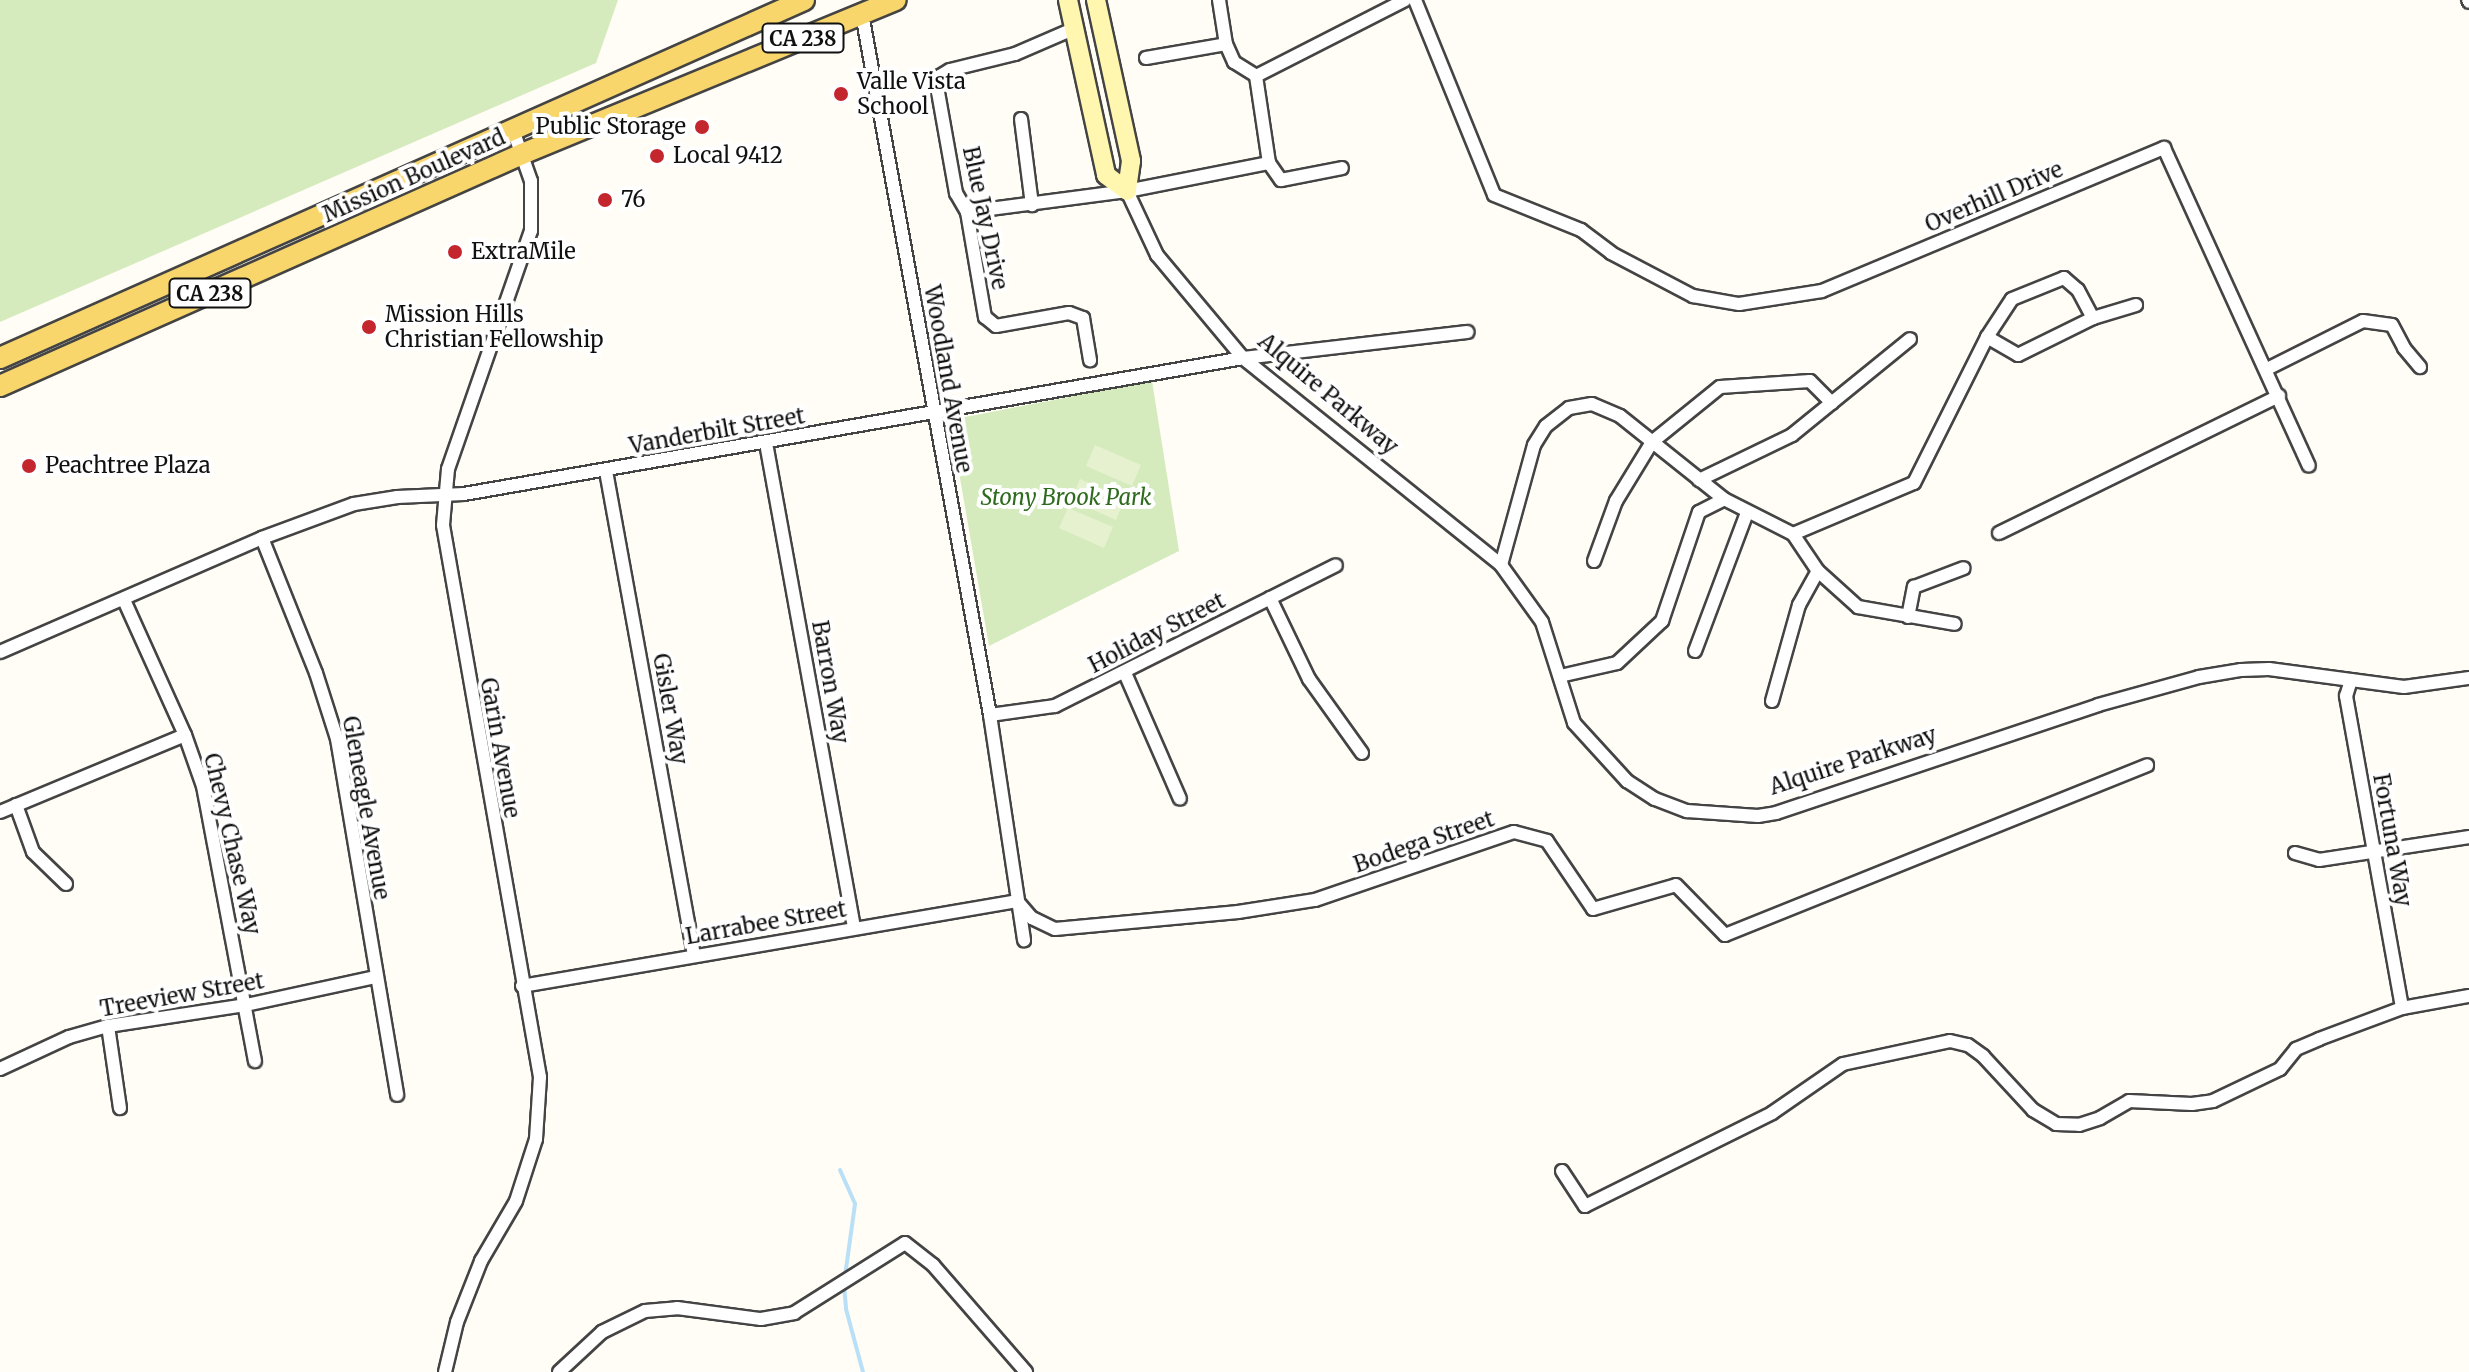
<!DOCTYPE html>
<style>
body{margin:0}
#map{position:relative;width:2469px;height:1372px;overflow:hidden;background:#fffdf5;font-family:Merriweather,serif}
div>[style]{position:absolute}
.green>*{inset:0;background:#d5ebbd}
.pitch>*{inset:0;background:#e6f2cf}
.stream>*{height:4px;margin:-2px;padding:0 2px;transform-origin:2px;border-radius:2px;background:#b9e0f7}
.roads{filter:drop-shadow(2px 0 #444) drop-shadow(-2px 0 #444) drop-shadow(0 2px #444) drop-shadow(0 -2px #444)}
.street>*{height:12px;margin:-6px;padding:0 6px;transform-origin:6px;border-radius:6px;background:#fff}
.secondary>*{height:18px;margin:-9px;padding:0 9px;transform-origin:9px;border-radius:9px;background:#fff6b0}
.primary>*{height:20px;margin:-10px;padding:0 10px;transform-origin:10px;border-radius:10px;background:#f9d66b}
.dots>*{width:22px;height:22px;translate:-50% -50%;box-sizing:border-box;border:4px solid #fff;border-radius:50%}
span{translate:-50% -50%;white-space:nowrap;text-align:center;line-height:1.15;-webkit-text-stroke:8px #fff;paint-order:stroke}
.shield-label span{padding:2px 6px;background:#fff;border:2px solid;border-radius:6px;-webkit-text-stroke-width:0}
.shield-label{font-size:20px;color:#111;font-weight:700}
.poi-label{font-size:22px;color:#111}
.left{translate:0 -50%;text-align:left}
.right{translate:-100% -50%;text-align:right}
.street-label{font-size:22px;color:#111}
.park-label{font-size:22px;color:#2f6b1f;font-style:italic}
</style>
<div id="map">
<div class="green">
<i style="clip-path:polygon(0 0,618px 0,596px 63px,0 322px)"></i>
<i style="clip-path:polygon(1152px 381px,1179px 551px,989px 646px,950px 420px)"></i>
</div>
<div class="pitch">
<i style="clip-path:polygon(1095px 445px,1141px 465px,1132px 486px,1086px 466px)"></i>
<i style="clip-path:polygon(1080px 479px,1125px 499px,1116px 520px,1071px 500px)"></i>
<i style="clip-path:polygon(1068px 508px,1113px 527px,1104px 548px,1059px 528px)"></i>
</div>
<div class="stream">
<i style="left:840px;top:1170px;width:37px;rotate:66deg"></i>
<i style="left:855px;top:1204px;width:73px;rotate:97.9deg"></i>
<i style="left:844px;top:1285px;width:24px;rotate:85deg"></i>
<i style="left:846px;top:1309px;width:65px;rotate:74.9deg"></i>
</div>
<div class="roads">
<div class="street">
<i style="left:1219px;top:0;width:45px;rotate:81deg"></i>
<i style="left:1226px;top:44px;width:20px;rotate:66deg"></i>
<i style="left:1234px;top:62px;width:26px;rotate:32deg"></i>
<i style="left:1415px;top:0;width:210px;rotate:67.9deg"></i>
<i style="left:1494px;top:195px;width:94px;rotate:21.9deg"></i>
<i style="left:1581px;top:230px;width:38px;rotate:37deg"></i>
<i style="left:1611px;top:253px;width:93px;rotate:27.7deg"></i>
<i style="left:1693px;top:296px;width:47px;rotate:9.9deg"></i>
<i style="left:1739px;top:304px;width:84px;rotate:-8.9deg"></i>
<i style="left:1822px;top:291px;width:371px;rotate:-22.7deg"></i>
<i style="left:2164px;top:148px;width:349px;rotate:65.5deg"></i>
<i style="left:2468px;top:0;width:2px;rotate:63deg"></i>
<i style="left:862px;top:14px;width:713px;rotate:79.65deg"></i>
<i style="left:990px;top:715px;width:228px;rotate:81.4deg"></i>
<i style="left:1073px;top:29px;width:63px;rotate:156.7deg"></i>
<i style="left:1015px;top:54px;width:67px;rotate:166.2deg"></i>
<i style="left:950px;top:70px;width:12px;rotate:149deg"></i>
<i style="left:940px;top:76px;width:16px;rotate:97deg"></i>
<i style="left:938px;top:92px;width:103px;rotate:79.9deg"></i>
<i style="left:956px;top:193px;width:22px;rotate:60deg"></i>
<i style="left:967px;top:212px;width:107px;rotate:80.3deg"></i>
<i style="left:985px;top:317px;width:14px;rotate:39deg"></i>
<i style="left:996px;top:326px;width:74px;rotate:-10.1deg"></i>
<i style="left:1069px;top:313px;width:15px;rotate:20deg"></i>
<i style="left:1083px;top:318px;width:43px;rotate:80.5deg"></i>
<i style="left:1146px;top:58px;width:81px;rotate:-9.9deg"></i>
<i style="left:1256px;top:76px;width:167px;rotate:-27deg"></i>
<i style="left:1256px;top:76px;width:88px;rotate:81.5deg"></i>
<i style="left:1021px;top:119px;width:87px;rotate:82.7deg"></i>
<i style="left:1127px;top:191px;width:71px;rotate:64.9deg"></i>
<i style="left:1157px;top:255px;width:134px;rotate:50.1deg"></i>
<i style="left:1243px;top:358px;width:331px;rotate:38.7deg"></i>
<i style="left:1501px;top:565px;width:70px;rotate:54.3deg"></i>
<i style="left:1542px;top:622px;width:106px;rotate:72.4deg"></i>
<i style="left:1574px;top:723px;width:79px;rotate:47.6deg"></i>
<i style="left:1627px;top:781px;width:33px;rotate:33deg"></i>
<i style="left:1655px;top:799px;width:34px;rotate:21deg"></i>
<i style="left:1687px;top:811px;width:71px;rotate:4deg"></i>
<i style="left:1758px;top:816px;width:18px;rotate:-9deg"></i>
<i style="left:1776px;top:813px;width:340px;rotate:-18.5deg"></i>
<i style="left:2098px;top:705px;width:105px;rotate:-15.5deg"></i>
<i style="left:2199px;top:677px;width:43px;rotate:-9.5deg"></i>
<i style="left:2241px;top:670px;width:28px;rotate:-2deg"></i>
<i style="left:2269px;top:669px;width:136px;rotate:7.6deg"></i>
<i style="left:2404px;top:687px;width:66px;rotate:-7.9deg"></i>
<i style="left:967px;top:212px;width:161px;rotate:-7.5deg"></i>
<i style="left:1127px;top:191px;width:145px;rotate:-11.2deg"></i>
<i style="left:1269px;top:163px;width:21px;rotate:55deg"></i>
<i style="left:1281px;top:180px;width:62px;rotate:-11.1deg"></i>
<i style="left:1987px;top:337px;width:45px;rotate:-56.7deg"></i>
<i style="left:2012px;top:299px;width:56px;rotate:-22deg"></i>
<i style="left:2064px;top:278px;width:18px;rotate:41deg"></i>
<i style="left:2078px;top:290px;width:32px;rotate:62deg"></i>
<i style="left:2267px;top:369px;width:107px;rotate:-26.6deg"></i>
<i style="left:2363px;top:321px;width:29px;rotate:8deg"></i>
<i style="left:2392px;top:325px;width:26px;rotate:62deg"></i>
<i style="left:2404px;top:348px;width:25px;rotate:50deg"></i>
<i style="left:766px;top:443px;width:493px;rotate:79.7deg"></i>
<i style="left:606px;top:471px;width:492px;rotate:79.7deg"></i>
<i style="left:1699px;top:480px;width:103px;rotate:-25.8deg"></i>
<i style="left:1792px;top:435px;width:152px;rotate:-39.1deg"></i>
<i style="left:1999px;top:533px;width:312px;rotate:-26.1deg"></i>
<i style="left:1793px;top:534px;width:131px;rotate:-22.9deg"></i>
<i style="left:1914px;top:483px;width:163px;rotate:-63.4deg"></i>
<i style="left:1987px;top:337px;width:36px;rotate:30deg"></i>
<i style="left:2018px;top:355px;width:84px;rotate:-26.3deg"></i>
<i style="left:2093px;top:318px;width:45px;rotate:-16.8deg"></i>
<i style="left:262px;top:538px;width:145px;rotate:68.2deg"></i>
<i style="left:316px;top:673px;width:69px;rotate:72.3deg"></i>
<i style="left:337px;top:739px;width:361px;rotate:80.4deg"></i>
<i style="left:1594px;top:561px;width:64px;rotate:-69.9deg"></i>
<i style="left:1616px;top:501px;width:69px;rotate:-58.6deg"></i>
<i style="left:1652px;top:442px;width:87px;rotate:-39deg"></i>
<i style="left:1720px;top:387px;width:90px;rotate:-3.8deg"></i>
<i style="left:1810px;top:381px;width:31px;rotate:45deg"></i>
<i style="left:1501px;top:565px;width:124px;rotate:-74.6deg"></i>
<i style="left:1534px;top:445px;width:22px;rotate:-58deg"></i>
<i style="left:1546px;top:426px;width:29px;rotate:-38deg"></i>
<i style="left:1569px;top:408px;width:23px;rotate:-10deg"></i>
<i style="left:1592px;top:404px;width:30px;rotate:23deg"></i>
<i style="left:1620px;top:416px;width:133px;rotate:38.6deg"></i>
<i style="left:1724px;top:499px;width:77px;rotate:26.9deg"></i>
<i style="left:1793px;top:534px;width:45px;rotate:56deg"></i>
<i style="left:1818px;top:571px;width:54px;rotate:42deg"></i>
<i style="left:1858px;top:607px;width:98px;rotate:9.9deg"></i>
<i style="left:1270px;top:598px;width:90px;rotate:64.3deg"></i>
<i style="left:1309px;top:679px;width:91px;rotate:54.4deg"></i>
<i style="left:124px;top:600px;width:148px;rotate:65.7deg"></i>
<i style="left:185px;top:735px;width:54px;rotate:70.6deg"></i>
<i style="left:203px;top:786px;width:280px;rotate:79.3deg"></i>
<i style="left:1908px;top:617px;width:31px;rotate:-79deg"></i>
<i style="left:1914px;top:587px;width:53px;rotate:-20.8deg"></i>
<i style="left:1695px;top:651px;width:147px;rotate:-69.4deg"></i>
<i style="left:0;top:652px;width:286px;rotate:-23.5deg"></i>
<i style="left:262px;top:538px;width:98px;rotate:-20.3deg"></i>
<i style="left:354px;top:504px;width:44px;rotate:-9.2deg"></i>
<i style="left:397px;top:497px;width:67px;rotate:-2.6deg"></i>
<i style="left:464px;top:494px;width:791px;rotate:-9.9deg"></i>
<i style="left:1243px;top:358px;width:226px;rotate:-6.6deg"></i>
<i style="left:1125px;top:673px;width:137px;rotate:66.4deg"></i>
<i style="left:1560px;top:676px;width:58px;rotate:-12.8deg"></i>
<i style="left:1617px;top:663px;width:62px;rotate:-43deg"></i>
<i style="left:1662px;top:621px;width:115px;rotate:-71.3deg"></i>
<i style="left:1699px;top:512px;width:28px;rotate:-27deg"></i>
<i style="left:2351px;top:680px;width:17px;rotate:107deg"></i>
<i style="left:2346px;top:696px;width:317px;rotate:79.8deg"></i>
<i style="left:1772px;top:701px;width:100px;rotate:-74.3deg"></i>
<i style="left:1799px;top:605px;width:39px;rotate:-61deg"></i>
<i style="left:990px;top:715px;width:66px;rotate:-7.9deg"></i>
<i style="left:1055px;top:706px;width:314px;rotate:-26.6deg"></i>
<i style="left:16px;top:805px;width:50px;rotate:70.1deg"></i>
<i style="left:33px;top:852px;width:46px;rotate:44.1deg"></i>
<i style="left:0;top:812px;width:200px;rotate:-22.6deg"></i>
<i style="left:2295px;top:853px;width:25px;rotate:16deg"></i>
<i style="left:2319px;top:860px;width:152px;rotate:-8.7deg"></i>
<i style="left:522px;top:986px;width:502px;rotate:-9.74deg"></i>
<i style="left:1017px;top:901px;width:23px;rotate:49deg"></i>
<i style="left:1032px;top:918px;width:25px;rotate:26deg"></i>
<i style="left:1055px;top:929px;width:184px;rotate:-5.3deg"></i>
<i style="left:1238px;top:912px;width:78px;rotate:-8.9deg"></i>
<i style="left:1315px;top:900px;width:210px;rotate:-18.9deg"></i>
<i style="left:1514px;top:832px;width:34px;rotate:15deg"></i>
<i style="left:1547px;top:841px;width:82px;rotate:55.9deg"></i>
<i style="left:1593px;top:909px;width:86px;rotate:-16.1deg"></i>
<i style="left:1676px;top:885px;width:70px;rotate:45.6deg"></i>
<i style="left:1725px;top:935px;width:455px;rotate:-21.9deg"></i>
<i style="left:108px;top:1026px;width:83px;rotate:81.7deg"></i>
<i style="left:0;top:1069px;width:76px;rotate:-24.9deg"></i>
<i style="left:69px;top:1037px;width:41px;rotate:-15.8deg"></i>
<i style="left:108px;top:1026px;width:140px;rotate:-8.7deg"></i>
<i style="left:246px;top:1005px;width:133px;rotate:-12.2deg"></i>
<i style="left:1562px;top:1171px;width:42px;rotate:56.7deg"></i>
<i style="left:1585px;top:1206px;width:209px;rotate:-26.4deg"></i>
<i style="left:1772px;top:1113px;width:86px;rotate:-34.6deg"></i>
<i style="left:1843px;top:1064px;width:109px;rotate:-12.1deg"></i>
<i style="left:1950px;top:1041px;width:18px;rotate:13deg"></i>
<i style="left:1968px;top:1045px;width:19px;rotate:36deg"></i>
<i style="left:1983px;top:1056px;width:74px;rotate:47.2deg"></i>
<i style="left:2033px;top:1110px;width:27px;rotate:31deg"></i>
<i style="left:2056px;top:1124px;width:23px;rotate:2deg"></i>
<i style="left:2079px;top:1125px;width:22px;rotate:-18deg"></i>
<i style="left:2100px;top:1118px;width:34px;rotate:-30deg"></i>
<i style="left:2129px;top:1101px;width:63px;rotate:2.7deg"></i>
<i style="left:2192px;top:1104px;width:21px;rotate:-8deg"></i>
<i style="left:2213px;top:1101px;width:74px;rotate:-25.5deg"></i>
<i style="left:2280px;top:1069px;width:26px;rotate:-51deg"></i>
<i style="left:2296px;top:1049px;width:25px;rotate:-23deg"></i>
<i style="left:2319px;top:1039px;width:89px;rotate:-20.5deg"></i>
<i style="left:2402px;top:1008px;width:68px;rotate:-10.2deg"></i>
<i style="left:445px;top:1372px;width:51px;rotate:-76.5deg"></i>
<i style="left:457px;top:1322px;width:66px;rotate:-68.5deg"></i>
<i style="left:481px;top:1261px;width:69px;rotate:-59.7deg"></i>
<i style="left:516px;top:1201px;width:65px;rotate:-72.1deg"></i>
<i style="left:536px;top:1139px;width:62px;rotate:-86.3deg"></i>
<i style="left:540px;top:1077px;width:560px;rotate:-99.97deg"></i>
<i style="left:443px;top:525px;width:56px;rotate:-84.9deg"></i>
<i style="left:448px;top:469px;width:252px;rotate:-70.8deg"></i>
<i style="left:531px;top:231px;width:50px;rotate:-90deg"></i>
<i style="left:531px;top:181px;width:57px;rotate:-109.4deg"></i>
<i style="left:559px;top:1372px;width:59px;rotate:-42.9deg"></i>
<i style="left:602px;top:1332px;width:48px;rotate:-26deg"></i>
<i style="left:645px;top:1311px;width:32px;rotate:-5deg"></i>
<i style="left:677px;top:1308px;width:85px;rotate:7.5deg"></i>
<i style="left:761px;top:1319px;width:34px;rotate:-10deg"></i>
<i style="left:794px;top:1313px;width:131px;rotate:-32.2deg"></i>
<i style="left:905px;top:1243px;width:36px;rotate:38deg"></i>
<i style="left:933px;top:1265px;width:142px;rotate:49deg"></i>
</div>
<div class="secondary">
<i style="left:1068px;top:0;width:179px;rotate:77.7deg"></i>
<i style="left:1106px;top:175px;width:26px;rotate:37deg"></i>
<i style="left:1096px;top:0;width:165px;rotate:77.7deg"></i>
<i style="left:1131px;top:161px;width:30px;rotate:98deg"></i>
</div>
<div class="primary">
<i style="left:0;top:358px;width:880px;rotate:-24deg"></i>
<i style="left:0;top:386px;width:571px;rotate:-23.96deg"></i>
<i style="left:522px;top:154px;width:404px;rotate:-22.4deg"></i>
</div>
</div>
<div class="dots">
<i style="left:841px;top:94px;background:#c4262e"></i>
<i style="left:702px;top:127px;background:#c4262e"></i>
<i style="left:657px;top:156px;background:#c4262e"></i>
<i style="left:605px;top:200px;background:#c4262e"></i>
<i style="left:455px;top:252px;background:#c4262e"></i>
<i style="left:369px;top:327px;background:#c4262e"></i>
<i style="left:29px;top:466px;background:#c4262e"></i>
</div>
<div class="shield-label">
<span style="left:803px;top:38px">CA 238</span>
<span style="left:210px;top:293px">CA 238</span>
</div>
<div class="poi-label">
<span class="left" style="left:857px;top:94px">Valle Vista<br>School</span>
<span class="right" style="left:686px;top:127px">Public Storage</span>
<span class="left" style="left:673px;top:156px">Local 9412</span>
<span class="left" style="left:621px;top:200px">76</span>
<span class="left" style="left:471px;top:252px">ExtraMile</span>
<span class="left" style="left:385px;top:327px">Mission Hills<br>Christian Fellowship</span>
<span class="left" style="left:45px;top:466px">Peachtree Plaza</span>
</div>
<div class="street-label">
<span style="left:414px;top:176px;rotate:-24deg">Mission Boulevard</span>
<span style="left:1994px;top:197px;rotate:-23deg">Overhill Drive</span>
<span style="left:985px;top:218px;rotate:78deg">Blue Jay Drive</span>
<span style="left:948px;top:379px;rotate:80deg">Woodland Avenue</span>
<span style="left:1328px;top:394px;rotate:40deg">Alquire Parkway</span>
<span style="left:717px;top:431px;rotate:-10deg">Vanderbilt Street</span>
<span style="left:1157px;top:633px;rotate:-27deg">Holiday Street</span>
<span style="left:830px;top:682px;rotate:80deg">Barron Way</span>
<span style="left:670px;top:709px;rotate:80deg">Gisler Way</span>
<span style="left:500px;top:748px;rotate:80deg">Garin Avenue</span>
<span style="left:1853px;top:761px;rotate:-18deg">Alquire Parkway</span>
<span style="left:366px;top:808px;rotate:80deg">Gleneagle Avenue</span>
<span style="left:2392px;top:840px;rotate:80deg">Fortuna Way</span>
<span style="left:1424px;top:842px;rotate:-19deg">Bodega Street</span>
<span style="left:232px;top:844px;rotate:77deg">Chevy Chase Way</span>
<span style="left:766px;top:923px;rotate:-10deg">Larrabee Street</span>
<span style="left:182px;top:995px;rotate:-10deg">Treeview Street</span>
</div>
<div class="park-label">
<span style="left:1066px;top:498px">Stony Brook Park</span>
</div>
</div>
